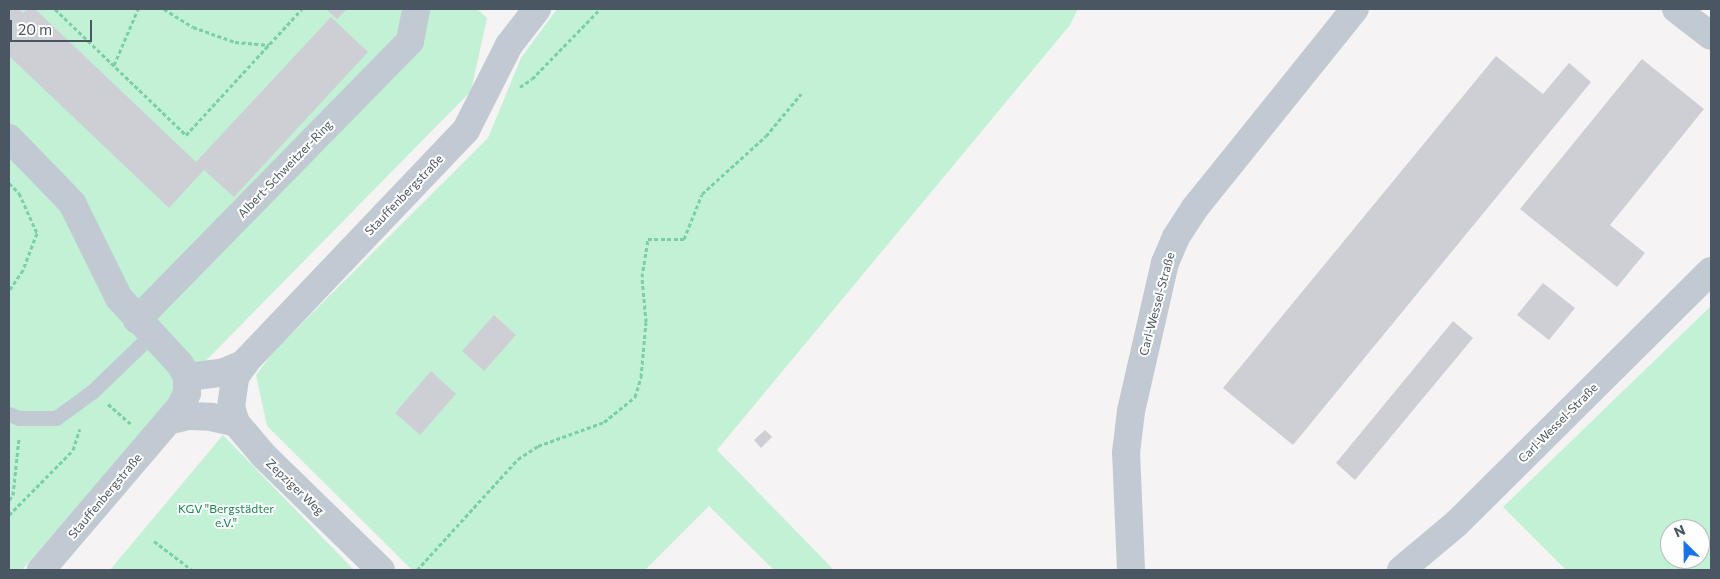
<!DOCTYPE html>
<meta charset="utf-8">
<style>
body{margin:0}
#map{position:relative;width:1720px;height:579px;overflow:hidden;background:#f5f3f3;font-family:Commissioner,sans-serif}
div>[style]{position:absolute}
.green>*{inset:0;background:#c3f1d5}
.building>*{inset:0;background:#cdcfd5}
.path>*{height:3px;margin-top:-1.5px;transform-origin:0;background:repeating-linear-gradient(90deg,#7ad0a6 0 4px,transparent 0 6.5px)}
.service>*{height:15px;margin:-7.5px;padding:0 7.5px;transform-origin:7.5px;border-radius:7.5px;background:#c1cad2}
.minor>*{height:28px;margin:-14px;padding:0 14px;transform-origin:14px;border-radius:14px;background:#c1cad2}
span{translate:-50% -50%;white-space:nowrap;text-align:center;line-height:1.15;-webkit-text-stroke:4px #fff;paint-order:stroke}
.street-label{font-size:12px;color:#4a5661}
.park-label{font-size:12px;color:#17864f}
.frame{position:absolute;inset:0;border:10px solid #4a5661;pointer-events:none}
.north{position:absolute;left:1660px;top:519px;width:50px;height:50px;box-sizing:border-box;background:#fff;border:1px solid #b7bbc0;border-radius:50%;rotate:337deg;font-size:14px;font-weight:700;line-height:20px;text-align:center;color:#4a5661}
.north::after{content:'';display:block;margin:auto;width:18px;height:22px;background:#1a73e8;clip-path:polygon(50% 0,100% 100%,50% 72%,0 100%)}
.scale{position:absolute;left:10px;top:20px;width:82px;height:22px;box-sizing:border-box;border:2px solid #4a5661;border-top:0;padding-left:6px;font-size:15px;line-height:18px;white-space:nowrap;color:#4a5661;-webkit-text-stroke:4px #fff;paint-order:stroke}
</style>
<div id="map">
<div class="green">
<i style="clip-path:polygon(9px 9px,477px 9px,487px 18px,471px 91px,184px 383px,22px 570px,9px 570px)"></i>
<i style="clip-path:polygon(557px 9px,1078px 9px,1070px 25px,717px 450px,834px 570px,774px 570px,709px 506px,645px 570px,412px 570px,267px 426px,256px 375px,275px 350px,488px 138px,521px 58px)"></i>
<i style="clip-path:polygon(evenodd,1711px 306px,1711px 570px,1566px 570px,1503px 507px,1711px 306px,1670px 529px,1700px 529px,1700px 559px,1670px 559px,1670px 529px)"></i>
<i style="clip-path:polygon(223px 435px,323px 538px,354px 570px,110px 570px)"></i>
</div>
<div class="building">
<i style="clip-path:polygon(9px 9px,19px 9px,23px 13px,27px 9px,35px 9px,196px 162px,331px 17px,368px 52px,234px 197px,204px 170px,169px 208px,9px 56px)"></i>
<i style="clip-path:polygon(326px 9px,347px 9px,337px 19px)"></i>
<i style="clip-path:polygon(1496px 56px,1543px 94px,1569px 63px,1591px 82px,1293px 445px,1223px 388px)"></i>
<i style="clip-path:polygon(1642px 59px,1704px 109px,1610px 225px,1645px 253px,1617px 287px,1520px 209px)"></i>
<i style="clip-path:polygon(1543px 283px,1575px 308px,1549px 340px,1517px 315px)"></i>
<i style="clip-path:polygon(494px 315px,516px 335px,484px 371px,462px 351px)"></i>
<i style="clip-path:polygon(1453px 321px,1473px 338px,1355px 480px,1336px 463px)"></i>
<i style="clip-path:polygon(431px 371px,456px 394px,420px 435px,395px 413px)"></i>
<i style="clip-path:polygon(765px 430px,772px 437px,761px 448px,754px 440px)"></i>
</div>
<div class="path">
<i style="left:55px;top:9px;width:182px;rotate:43.9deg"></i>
<i style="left:186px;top:135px;width:171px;rotate:-47.4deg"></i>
<i style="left:164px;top:9px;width:34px;rotate:32deg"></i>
<i style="left:193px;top:27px;width:45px;rotate:19.7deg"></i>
<i style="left:235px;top:42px;width:34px;rotate:5deg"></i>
<i style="left:114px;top:65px;width:61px;rotate:-66.8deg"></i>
<i style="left:520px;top:87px;width:14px;rotate:-34deg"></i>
<i style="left:532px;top:79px;width:98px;rotate:-45.8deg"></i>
<i style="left:9px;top:183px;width:14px;rotate:45deg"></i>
<i style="left:19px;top:193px;width:44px;rotate:65.8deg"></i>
<i style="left:37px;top:233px;width:40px;rotate:111deg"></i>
<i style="left:23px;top:270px;width:25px;rotate:124deg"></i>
<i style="left:108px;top:404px;width:30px;rotate:41deg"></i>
<i style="left:9px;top:500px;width:6px;rotate:-51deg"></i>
<i style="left:13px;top:495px;width:57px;rotate:-84deg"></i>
<i style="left:9px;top:515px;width:91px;rotate:-45.4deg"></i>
<i style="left:73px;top:450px;width:22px;rotate:-72deg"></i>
<i style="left:154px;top:541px;width:48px;rotate:37.3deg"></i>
<i style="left:417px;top:570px;width:150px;rotate:-47.7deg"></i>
<i style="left:518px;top:459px;width:24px;rotate:-33deg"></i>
<i style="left:538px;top:446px;width:70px;rotate:-20deg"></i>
<i style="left:604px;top:422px;width:40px;rotate:-39deg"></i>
<i style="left:635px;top:397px;width:21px;rotate:-73deg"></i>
<i style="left:641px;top:377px;width:55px;rotate:-84.8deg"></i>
<i style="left:646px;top:322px;width:45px;rotate:-95.1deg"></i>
<i style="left:642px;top:277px;width:38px;rotate:-81deg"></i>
<i style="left:648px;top:239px;width:36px"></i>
<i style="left:684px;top:239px;width:48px;rotate:-68.2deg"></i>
<i style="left:702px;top:194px;width:86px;rotate:-42.2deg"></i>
<i style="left:766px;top:136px;width:55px;rotate:-50.2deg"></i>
</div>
<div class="service">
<i style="left:9px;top:414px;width:11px;rotate:22deg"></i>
<i style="left:19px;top:418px;width:37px"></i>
<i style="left:56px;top:418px;width:46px;rotate:-36.1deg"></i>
<i style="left:93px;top:391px;width:81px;rotate:-44deg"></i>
</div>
<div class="minor">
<i style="left:1676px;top:9px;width:44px;rotate:37.6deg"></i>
<i style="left:9px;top:138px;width:91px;rotate:45.9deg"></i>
<i style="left:72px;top:203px;width:106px;rotate:63.7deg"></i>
<i style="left:119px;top:298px;width:90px;rotate:47.3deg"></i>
<i style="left:180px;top:364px;width:15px;rotate:62deg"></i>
<i style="left:187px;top:377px;width:16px;rotate:90deg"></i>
<i style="left:187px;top:393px;width:14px;rotate:115deg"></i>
<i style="left:181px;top:406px;width:216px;rotate:130.5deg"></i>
<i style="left:137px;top:320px;width:390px;rotate:-45.6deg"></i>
<i style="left:410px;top:41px;width:33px;rotate:-79deg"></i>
<i style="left:187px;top:377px;width:35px;rotate:-7deg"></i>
<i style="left:222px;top:373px;width:25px;rotate:-23deg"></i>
<i style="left:168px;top:421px;width:21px;rotate:-14deg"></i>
<i style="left:188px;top:416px;width:23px;rotate:2deg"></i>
<i style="left:211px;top:417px;width:26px;rotate:13deg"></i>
<i style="left:381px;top:570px;width:163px;rotate:-135.7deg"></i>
<i style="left:264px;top:456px;width:43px;rotate:-130.3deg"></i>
<i style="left:236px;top:423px;width:17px;rotate:-107deg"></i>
<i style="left:231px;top:407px;width:30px;rotate:-82deg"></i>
<i style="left:235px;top:377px;width:19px;rotate:-55deg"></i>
<i style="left:246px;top:361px;width:319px;rotate:-46.4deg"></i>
<i style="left:466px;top:130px;width:95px;rotate:-63.2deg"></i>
<i style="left:509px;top:45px;width:46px;rotate:-52.1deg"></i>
<i style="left:1131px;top:570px;width:117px;rotate:-92.4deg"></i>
<i style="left:1126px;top:453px;width:42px;rotate:-83.2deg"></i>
<i style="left:1131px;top:411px;width:152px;rotate:-77.1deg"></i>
<i style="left:1165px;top:263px;width:28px;rotate:-67deg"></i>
<i style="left:1176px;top:237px;width:33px;rotate:-57deg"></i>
<i style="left:1194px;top:209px;width:257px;rotate:-51.2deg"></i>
<i style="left:1401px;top:570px;width:72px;rotate:-39.9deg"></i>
<i style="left:1456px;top:524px;width:359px;rotate:-44.8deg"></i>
</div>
<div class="street-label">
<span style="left:285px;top:169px;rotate:-46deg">Albert-Schweitzer-Ring</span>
<span style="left:404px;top:195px;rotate:-46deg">Stauffenbergstraße</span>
<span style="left:1157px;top:304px;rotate:-75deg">Carl-Wessel-Straße</span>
<span style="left:1558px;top:423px;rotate:-45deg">Carl-Wessel-Straße</span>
<span style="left:295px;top:487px;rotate:44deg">Zepziger Weg</span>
<span style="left:105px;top:496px;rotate:-50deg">Stauffenbergstraße</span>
</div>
<div class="park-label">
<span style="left:226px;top:516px">KGV "Bergstädter<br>e.V."</span>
</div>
<div class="frame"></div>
<div class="north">N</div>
<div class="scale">20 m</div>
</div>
